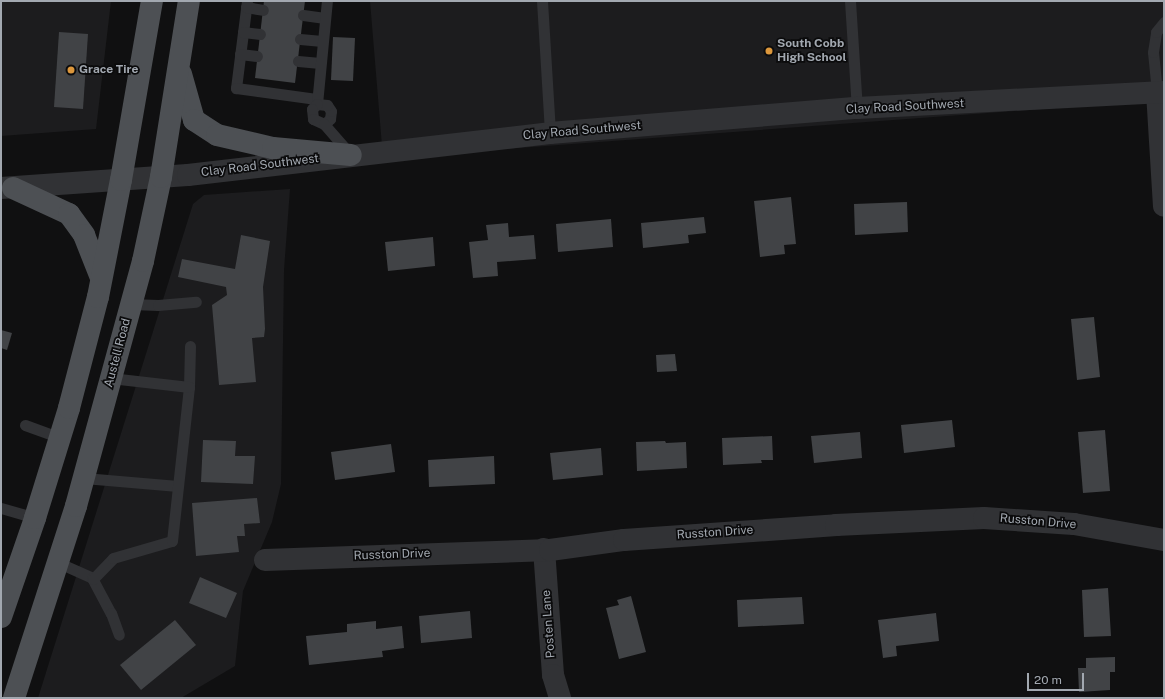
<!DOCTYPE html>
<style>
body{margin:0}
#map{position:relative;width:1165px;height:699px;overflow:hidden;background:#101011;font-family:"Public Sans",sans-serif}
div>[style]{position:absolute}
.built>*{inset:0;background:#1c1c1e}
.building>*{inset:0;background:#414346}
.service>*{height:11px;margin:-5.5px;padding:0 5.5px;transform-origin:5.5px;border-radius:5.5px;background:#313235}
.minor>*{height:22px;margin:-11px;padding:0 11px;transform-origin:11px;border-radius:11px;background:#313235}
.tertiary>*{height:22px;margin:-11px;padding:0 11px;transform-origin:11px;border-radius:11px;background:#313235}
.primary>*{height:22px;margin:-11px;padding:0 11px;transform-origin:11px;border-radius:11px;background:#4d5054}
.dots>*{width:11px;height:11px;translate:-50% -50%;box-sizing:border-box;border:2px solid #0b0b0c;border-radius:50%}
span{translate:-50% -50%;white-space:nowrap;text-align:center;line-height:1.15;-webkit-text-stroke:3.5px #0b0b0c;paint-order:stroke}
.poi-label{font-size:12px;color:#a2a8b0;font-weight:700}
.left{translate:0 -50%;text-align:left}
.street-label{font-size:12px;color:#a2a8b0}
.frame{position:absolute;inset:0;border:2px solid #a2a8b0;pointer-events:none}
.scale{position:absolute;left:1027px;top:673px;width:57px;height:18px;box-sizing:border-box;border:2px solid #a2a8b0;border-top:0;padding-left:5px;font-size:12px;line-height:14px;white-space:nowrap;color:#a2a8b0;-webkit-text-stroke:3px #0b0b0c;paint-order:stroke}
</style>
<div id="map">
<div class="built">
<i style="clip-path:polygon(1px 1px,111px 1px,96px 129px,1px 136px)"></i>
<i style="clip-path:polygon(370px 1px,1164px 1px,1164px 100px,383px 158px)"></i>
<i style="clip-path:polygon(290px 189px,284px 270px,281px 484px,272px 522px,243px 591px,235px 666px,181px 698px,38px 698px,193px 204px,204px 195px)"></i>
</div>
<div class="building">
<i style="clip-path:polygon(264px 1px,305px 1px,295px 83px,255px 78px)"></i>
<i style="clip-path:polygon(59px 32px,88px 34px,83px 109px,54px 107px)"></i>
<i style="clip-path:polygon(333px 37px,355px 38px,353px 81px,331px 80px)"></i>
<i style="clip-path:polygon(791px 197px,796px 244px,784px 245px,785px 254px,760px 257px,754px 201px)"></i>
<i style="clip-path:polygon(907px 202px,908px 232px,855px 235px,854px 204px)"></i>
<i style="clip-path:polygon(704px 217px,706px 233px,688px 235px,689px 243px,643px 248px,641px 223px)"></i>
<i style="clip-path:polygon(611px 219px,613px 247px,558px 252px,556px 224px)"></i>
<i style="clip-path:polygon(508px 223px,509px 237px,534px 235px,536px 259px,497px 262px,498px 276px,473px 278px,469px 242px,488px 240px,486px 225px)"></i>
<i style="clip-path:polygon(241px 235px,270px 241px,263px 287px,265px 329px,264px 337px,252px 338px,256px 382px,219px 385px,212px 305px,227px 295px,226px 287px,178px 277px,182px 259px,235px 269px)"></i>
<i style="clip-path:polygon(433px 237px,435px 266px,388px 271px,385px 242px)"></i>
<i style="clip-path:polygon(1094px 317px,1100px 377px,1077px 380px,1071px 319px)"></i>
<i style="clip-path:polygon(1px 330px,12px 333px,7px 350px,1px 348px)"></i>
<i style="clip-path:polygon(675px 354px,677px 371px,657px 372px,656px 355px)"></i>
<i style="clip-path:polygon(952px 420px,955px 447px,904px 453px,901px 425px)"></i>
<i style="clip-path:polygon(1105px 430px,1110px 491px,1083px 493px,1078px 432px)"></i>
<i style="clip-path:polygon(860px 432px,862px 458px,814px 463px,811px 436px)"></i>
<i style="clip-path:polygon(772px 436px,773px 460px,761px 460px,762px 463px,723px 465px,722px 438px)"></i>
<i style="clip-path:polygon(203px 440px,236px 441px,235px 456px,255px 456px,253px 484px,201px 482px)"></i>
<i style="clip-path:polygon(665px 441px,666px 443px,686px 442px,687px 468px,637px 471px,636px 442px)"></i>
<i style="clip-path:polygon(391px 444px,395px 472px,335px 480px,331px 452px)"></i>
<i style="clip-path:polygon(601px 448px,603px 475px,553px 480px,550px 453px)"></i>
<i style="clip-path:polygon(494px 456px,495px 484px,429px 487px,428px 460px)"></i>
<i style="clip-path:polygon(257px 498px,260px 523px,244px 524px,245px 536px,237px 536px,239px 552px,196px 556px,192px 503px)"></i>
<i style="clip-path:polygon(200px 577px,237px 593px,226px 618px,189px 603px)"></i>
<i style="clip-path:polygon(1108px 588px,1111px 636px,1084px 637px,1082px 590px)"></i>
<i style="clip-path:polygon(631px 596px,646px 652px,619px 659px,606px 608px,619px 605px,617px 600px)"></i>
<i style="clip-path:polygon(802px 597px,804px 624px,738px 627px,737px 600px)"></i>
<i style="clip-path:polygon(470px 611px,472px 638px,421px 643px,419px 616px)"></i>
<i style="clip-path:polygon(936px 613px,939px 641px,896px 646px,897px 656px,883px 658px,878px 620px)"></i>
<i style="clip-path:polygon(175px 620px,196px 645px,141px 690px,120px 665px)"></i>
<i style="clip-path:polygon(376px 621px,376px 629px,402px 626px,404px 648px,382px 651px,383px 657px,309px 665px,306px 636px,347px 632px,347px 624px)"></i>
<i style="clip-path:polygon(1115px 657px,1115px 672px,1110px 672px,1110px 690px,1079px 692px,1078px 668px,1086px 668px,1086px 658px)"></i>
</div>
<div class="service">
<i style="left:247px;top:1px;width:88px;rotate:97.2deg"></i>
<i style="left:236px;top:88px;width:81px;rotate:7.8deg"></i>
<i style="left:542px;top:1px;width:132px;rotate:86.5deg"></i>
<i style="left:850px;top:1px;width:107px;rotate:86.3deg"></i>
<i style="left:246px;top:7px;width:17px;rotate:10deg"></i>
<i style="left:303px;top:15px;width:22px;rotate:8deg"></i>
<i style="left:243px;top:32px;width:17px;rotate:7deg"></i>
<i style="left:300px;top:39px;width:22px;rotate:5deg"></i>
<i style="left:240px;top:54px;width:17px;rotate:7deg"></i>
<i style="left:298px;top:61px;width:22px;rotate:5deg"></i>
<i style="left:1157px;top:92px;width:40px;rotate:-95.7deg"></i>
<i style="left:1153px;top:52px;width:20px;rotate:-81deg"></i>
<i style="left:1156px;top:32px;width:13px;rotate:-51deg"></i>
<i style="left:317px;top:104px;width:103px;rotate:-84.5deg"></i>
<i style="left:324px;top:124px;width:8px;rotate:-40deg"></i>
<i style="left:330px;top:119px;width:8px;rotate:-83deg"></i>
<i style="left:331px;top:111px;width:7px;rotate:-124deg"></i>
<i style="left:327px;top:105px;width:10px;rotate:-174deg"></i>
<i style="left:317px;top:104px;width:7px;rotate:135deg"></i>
<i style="left:312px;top:109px;width:10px;rotate:84deg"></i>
<i style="left:313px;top:119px;width:12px;rotate:24deg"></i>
<i style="left:324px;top:124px;width:40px;rotate:49deg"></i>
<i style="left:131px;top:304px;width:27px;rotate:2deg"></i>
<i style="left:158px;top:305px;width:38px;rotate:-5deg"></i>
<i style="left:189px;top:387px;width:41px;rotate:-88.6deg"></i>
<i style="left:25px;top:425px;width:37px;rotate:20deg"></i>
<i style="left:84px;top:478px;width:94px;rotate:4.9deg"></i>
<i style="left:1px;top:508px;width:35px;rotate:16deg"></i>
<i style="left:59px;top:563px;width:36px;rotate:24deg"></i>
<i style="left:92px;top:578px;width:40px;rotate:62deg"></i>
<i style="left:111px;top:613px;width:23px;rotate:70deg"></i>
<i style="left:93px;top:579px;width:29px;rotate:-46deg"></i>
<i style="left:113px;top:558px;width:61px;rotate:-16.1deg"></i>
<i style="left:172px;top:541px;width:155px;rotate:-83.7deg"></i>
<i style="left:189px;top:387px;width:79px;rotate:-173.4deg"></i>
</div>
<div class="minor">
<i style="left:1157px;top:92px;width:114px;rotate:86.5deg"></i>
<i style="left:544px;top:549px;width:126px;rotate:85.9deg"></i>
<i style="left:553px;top:675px;width:24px;rotate:73deg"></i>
<i style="left:265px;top:560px;width:285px;rotate:-2deg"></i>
<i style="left:550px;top:550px;width:75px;rotate:-7.7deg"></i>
<i style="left:624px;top:540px;width:213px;rotate:-4deg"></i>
<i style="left:836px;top:525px;width:148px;rotate:-2.7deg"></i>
<i style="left:984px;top:518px;width:90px;rotate:3.8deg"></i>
<i style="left:1074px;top:524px;width:91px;rotate:10.1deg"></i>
</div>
<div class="tertiary">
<i style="left:1px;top:188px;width:187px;rotate:-4deg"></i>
<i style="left:188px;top:175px;width:364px;rotate:-6.6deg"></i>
<i style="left:550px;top:133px;width:308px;rotate:-4.7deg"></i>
<i style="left:857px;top:108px;width:307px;rotate:-3deg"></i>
</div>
<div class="primary">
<i style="left:181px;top:74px;width:48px;rotate:74.2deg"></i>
<i style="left:194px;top:120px;width:27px;rotate:33deg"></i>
<i style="left:217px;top:135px;width:57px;rotate:13.1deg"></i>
<i style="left:273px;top:148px;width:78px;rotate:5.1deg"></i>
<i style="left:13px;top:188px;width:62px;rotate:24.9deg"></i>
<i style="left:69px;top:214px;width:26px;rotate:54deg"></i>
<i style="left:84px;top:235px;width:46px;rotate:68.4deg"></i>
<i style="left:1px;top:617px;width:105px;rotate:-71deg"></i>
<i style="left:35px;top:518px;width:115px;rotate:-72.8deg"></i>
<i style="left:69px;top:408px;width:115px;rotate:-75.4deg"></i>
<i style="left:98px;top:297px;width:119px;rotate:-78.9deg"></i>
<i style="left:121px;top:180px;width:182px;rotate:-80.2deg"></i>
<i style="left:14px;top:698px;width:202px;rotate:-72.1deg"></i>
<i style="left:76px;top:506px;width:254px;rotate:-74.7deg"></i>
<i style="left:143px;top:261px;width:86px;rotate:-77.9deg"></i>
<i style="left:161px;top:177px;width:178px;rotate:-81deg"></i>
</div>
<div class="dots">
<i style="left:769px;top:51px;background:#dc973c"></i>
<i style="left:71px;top:70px;background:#dc973c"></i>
</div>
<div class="poi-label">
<span class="left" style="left:777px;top:51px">South Cobb<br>High School</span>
<span class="left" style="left:79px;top:70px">Grace Tire</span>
</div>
<div class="street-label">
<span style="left:905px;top:107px;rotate:-3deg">Clay Road Southwest</span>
<span style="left:582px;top:131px;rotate:-5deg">Clay Road Southwest</span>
<span style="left:260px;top:166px;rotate:-7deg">Clay Road Southwest</span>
<span style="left:118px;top:353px;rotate:-75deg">Austell Road</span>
<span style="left:1038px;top:522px;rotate:5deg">Russton Drive</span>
<span style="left:715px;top:533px;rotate:-4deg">Russton Drive</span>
<span style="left:392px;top:555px;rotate:-2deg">Russton Drive</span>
<span style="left:549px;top:624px;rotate:-94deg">Posten Lane</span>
</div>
<div class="frame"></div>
<div class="scale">20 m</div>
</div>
